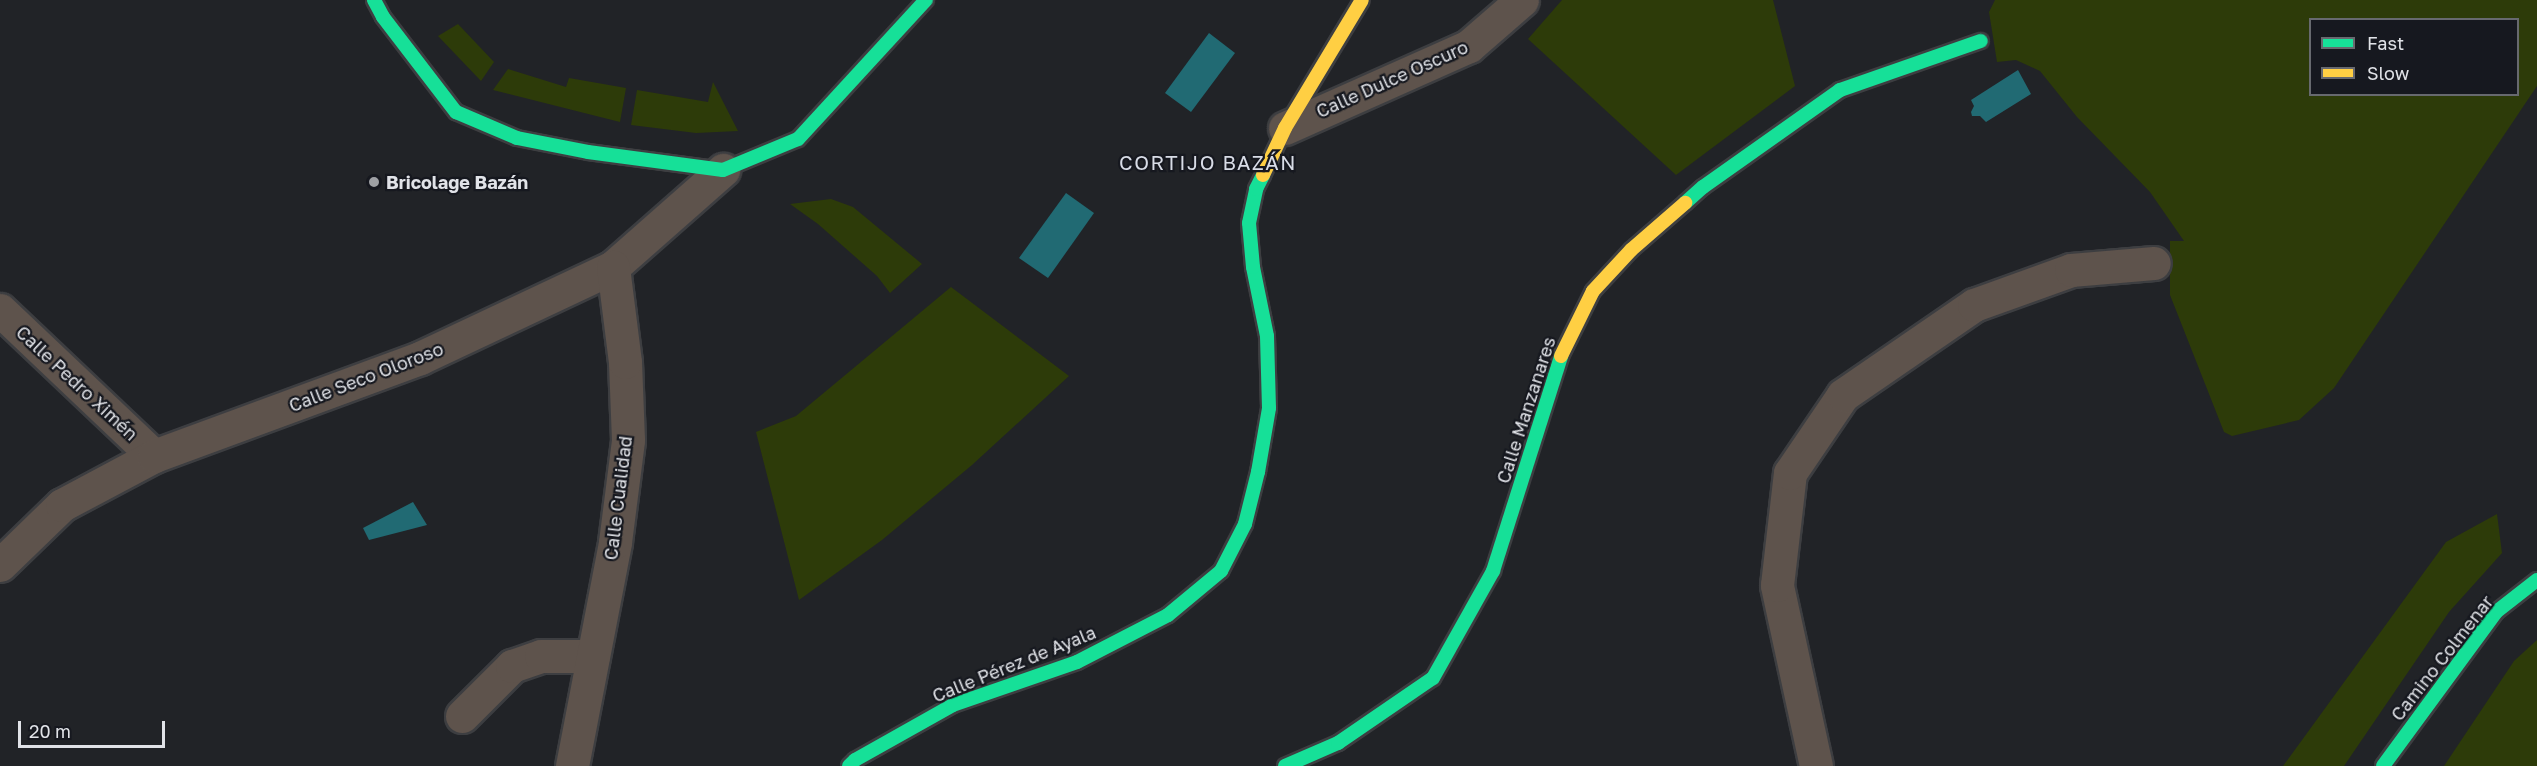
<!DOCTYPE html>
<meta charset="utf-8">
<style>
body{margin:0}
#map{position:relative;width:2537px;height:766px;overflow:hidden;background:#212327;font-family:"Golos Text",sans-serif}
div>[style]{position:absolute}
.green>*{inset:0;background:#2d3b09}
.water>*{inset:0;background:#216a73}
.roads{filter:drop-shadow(2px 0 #3d3e41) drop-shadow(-2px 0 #3d3e41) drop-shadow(0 2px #3d3e41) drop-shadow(0 -2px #3d3e41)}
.street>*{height:33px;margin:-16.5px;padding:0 16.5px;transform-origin:16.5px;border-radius:16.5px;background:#5e534c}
.fast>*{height:14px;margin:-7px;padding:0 7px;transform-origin:7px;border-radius:7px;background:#16e098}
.slow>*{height:14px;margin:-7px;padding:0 7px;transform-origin:7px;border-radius:7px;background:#ffcf43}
.dots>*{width:16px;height:16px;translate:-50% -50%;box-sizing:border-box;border:3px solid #16181f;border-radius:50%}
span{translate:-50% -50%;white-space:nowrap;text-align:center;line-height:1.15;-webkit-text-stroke:4.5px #16181f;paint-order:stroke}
.street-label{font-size:18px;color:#e1e3e8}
.poi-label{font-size:18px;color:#e1e3e8;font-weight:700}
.left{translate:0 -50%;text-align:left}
.neighbourhood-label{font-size:20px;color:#d8dce6;letter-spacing:1.5px}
.legend{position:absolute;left:2309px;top:18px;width:210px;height:78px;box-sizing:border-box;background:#16181f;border:2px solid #67696f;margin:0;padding:8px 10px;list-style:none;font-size:18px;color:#e1e3e8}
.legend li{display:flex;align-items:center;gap:12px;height:30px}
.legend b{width:30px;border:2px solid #67696f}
.scale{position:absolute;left:18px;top:721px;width:147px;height:27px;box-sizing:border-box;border:3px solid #e1e3e8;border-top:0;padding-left:8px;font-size:18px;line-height:21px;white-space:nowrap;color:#e1e3e8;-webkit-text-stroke:4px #16181f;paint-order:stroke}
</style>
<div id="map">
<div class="green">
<i style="clip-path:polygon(1562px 0,1773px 0,1795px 86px,1676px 175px,1528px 39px)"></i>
<i style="clip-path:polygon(evenodd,1995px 0,2537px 0,2537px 86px,2334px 388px,2299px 420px,2232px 436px,2224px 432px,2170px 295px,2170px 241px,2184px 241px,2150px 192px,2077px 117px,2040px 71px,2016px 60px,1997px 62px,1989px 12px,1995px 0,2310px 20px,2518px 20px,2518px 94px,2310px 94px,2310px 20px)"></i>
<i style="clip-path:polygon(458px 24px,494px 62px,481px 81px,438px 36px)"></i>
<i style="clip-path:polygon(508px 69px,566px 87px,569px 78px,626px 88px,620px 122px,493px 90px)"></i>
<i style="clip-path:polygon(713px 82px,738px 131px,696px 133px,631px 125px,637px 90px,708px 102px)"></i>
<i style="clip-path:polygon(831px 199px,853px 207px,922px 264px,890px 293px,877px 276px,818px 224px,790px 204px)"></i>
<i style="clip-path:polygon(951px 287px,1069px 376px,972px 465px,882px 540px,799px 600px,756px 432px,796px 416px)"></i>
<i style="clip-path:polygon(2497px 514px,2502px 553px,2449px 612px,2344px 766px,2283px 766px,2446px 542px)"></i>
<i style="clip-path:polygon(2537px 640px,2537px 766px,2444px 766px,2514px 661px)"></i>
</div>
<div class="water">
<i style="clip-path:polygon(1209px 33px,1235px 53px,1191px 112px,1165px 93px)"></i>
<i style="clip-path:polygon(2018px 70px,2031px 94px,1986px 122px,1980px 116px,1972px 116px,1971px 112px,1974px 106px,1971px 100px)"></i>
<i style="clip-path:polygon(1066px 193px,1094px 213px,1048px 278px,1019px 258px)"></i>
<i style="clip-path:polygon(413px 502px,427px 525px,369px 540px,363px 528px)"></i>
</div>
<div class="roads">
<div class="street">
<i style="left:1285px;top:128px;width:201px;rotate:-24deg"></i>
<i style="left:1469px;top:46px;width:70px;rotate:-41deg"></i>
<i style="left:0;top:310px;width:212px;rotate:43.5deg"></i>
<i style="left:0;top:565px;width:86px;rotate:-44.1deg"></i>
<i style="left:62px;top:505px;width:104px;rotate:-28deg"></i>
<i style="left:154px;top:456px;width:283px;rotate:-20.2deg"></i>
<i style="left:420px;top:358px;width:213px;rotate:-25.2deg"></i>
<i style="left:613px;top:267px;width:147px;rotate:-41.4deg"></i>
<i style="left:462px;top:716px;width:71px;rotate:-45deg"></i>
<i style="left:512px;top:666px;width:31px;rotate:-19deg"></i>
<i style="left:541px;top:656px;width:52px"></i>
<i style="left:572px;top:766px;width:228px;rotate:-79.1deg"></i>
<i style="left:615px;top:542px;width:103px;rotate:-82.7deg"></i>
<i style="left:628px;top:440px;width:78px;rotate:-92.2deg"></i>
<i style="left:625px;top:362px;width:96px;rotate:-97.2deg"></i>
<i style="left:1816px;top:766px;width:185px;rotate:-102.2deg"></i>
<i style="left:1777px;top:585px;width:113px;rotate:-83.4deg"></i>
<i style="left:1790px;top:473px;width:94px;rotate:-55.8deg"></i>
<i style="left:1843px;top:395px;width:159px;rotate:-34.5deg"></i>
<i style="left:1974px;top:305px;width:103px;rotate:-19.8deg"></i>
<i style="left:2071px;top:270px;width:83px;rotate:-4.8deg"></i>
</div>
<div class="fast">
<i style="left:374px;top:0;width:19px;rotate:62deg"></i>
<i style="left:383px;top:17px;width:120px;rotate:52.5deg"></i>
<i style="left:456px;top:112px;width:66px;rotate:23.1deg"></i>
<i style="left:517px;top:138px;width:72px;rotate:11.2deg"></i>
<i style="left:588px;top:152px;width:136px;rotate:7.6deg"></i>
<i style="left:723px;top:170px;width:81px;rotate:-22.5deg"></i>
<i style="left:798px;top:139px;width:189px;rotate:-47.4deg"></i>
<i style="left:1685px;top:203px;width:24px;rotate:-42deg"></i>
<i style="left:1703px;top:187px;width:168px;rotate:-35.3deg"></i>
<i style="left:1840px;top:90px;width:149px;rotate:-19.2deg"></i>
<i style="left:849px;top:766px;width:8px;rotate:-45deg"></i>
<i style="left:855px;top:760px;width:112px;rotate:-29.3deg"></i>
<i style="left:953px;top:705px;width:131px;rotate:-19.1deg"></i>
<i style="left:1077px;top:662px;width:102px;rotate:-27.3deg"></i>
<i style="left:1168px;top:615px;width:69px;rotate:-39.7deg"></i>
<i style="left:1221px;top:571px;width:53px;rotate:-62.9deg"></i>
<i style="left:1245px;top:524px;width:54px;rotate:-76deg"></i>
<i style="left:1258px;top:472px;width:65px;rotate:-80.2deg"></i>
<i style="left:1269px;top:408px;width:72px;rotate:-91.6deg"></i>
<i style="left:1267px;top:336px;width:70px;rotate:-101.5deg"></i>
<i style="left:1253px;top:267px;width:44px;rotate:-95.2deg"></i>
<i style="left:1249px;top:223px;width:35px;rotate:-78deg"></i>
<i style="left:1256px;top:189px;width:16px;rotate:-63deg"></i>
<i style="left:1285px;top:766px;width:58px;rotate:-23.5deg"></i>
<i style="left:1338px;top:743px;width:115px;rotate:-34.4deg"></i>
<i style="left:1433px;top:678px;width:123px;rotate:-60.7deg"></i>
<i style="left:1493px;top:571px;width:225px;rotate:-72.4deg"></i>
<i style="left:2383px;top:766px;width:191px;rotate:-53.7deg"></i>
<i style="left:2496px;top:612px;width:52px;rotate:-38deg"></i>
</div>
<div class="slow">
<i style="left:1263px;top:175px;width:52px;rotate:-64.9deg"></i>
<i style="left:1285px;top:128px;width:149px;rotate:-59deg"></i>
<i style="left:1561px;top:356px;width:72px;rotate:-63.8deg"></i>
<i style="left:1593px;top:291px;width:56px;rotate:-47.2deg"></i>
<i style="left:1631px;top:250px;width:72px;rotate:-41deg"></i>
</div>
</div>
<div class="dots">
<i style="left:374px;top:182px;background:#9ea0a4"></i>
</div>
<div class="street-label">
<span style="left:1392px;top:79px;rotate:-24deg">Calle Dulce Oscuro</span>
<span style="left:366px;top:377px;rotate:-21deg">Calle Seco Oloroso</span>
<span style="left:77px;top:383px;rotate:43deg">Calle Pedro Ximén</span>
<span style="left:1526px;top:410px;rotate:-72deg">Calle Manzanares</span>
<span style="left:618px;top:498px;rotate:-83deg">Calle Cualidad</span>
<span style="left:2442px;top:658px;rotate:-52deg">Camino Colmenar</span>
<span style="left:1014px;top:664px;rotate:-22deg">Calle Pérez de Ayala</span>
</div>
<div class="poi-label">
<span class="left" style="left:386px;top:182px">Bricolage Bazán</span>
</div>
<div class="neighbourhood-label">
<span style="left:1208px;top:162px">CORTIJO BAZÁN</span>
</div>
<ul class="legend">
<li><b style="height:8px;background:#16e098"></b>Fast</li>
<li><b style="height:8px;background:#ffcf43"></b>Slow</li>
</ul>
<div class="scale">20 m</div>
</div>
